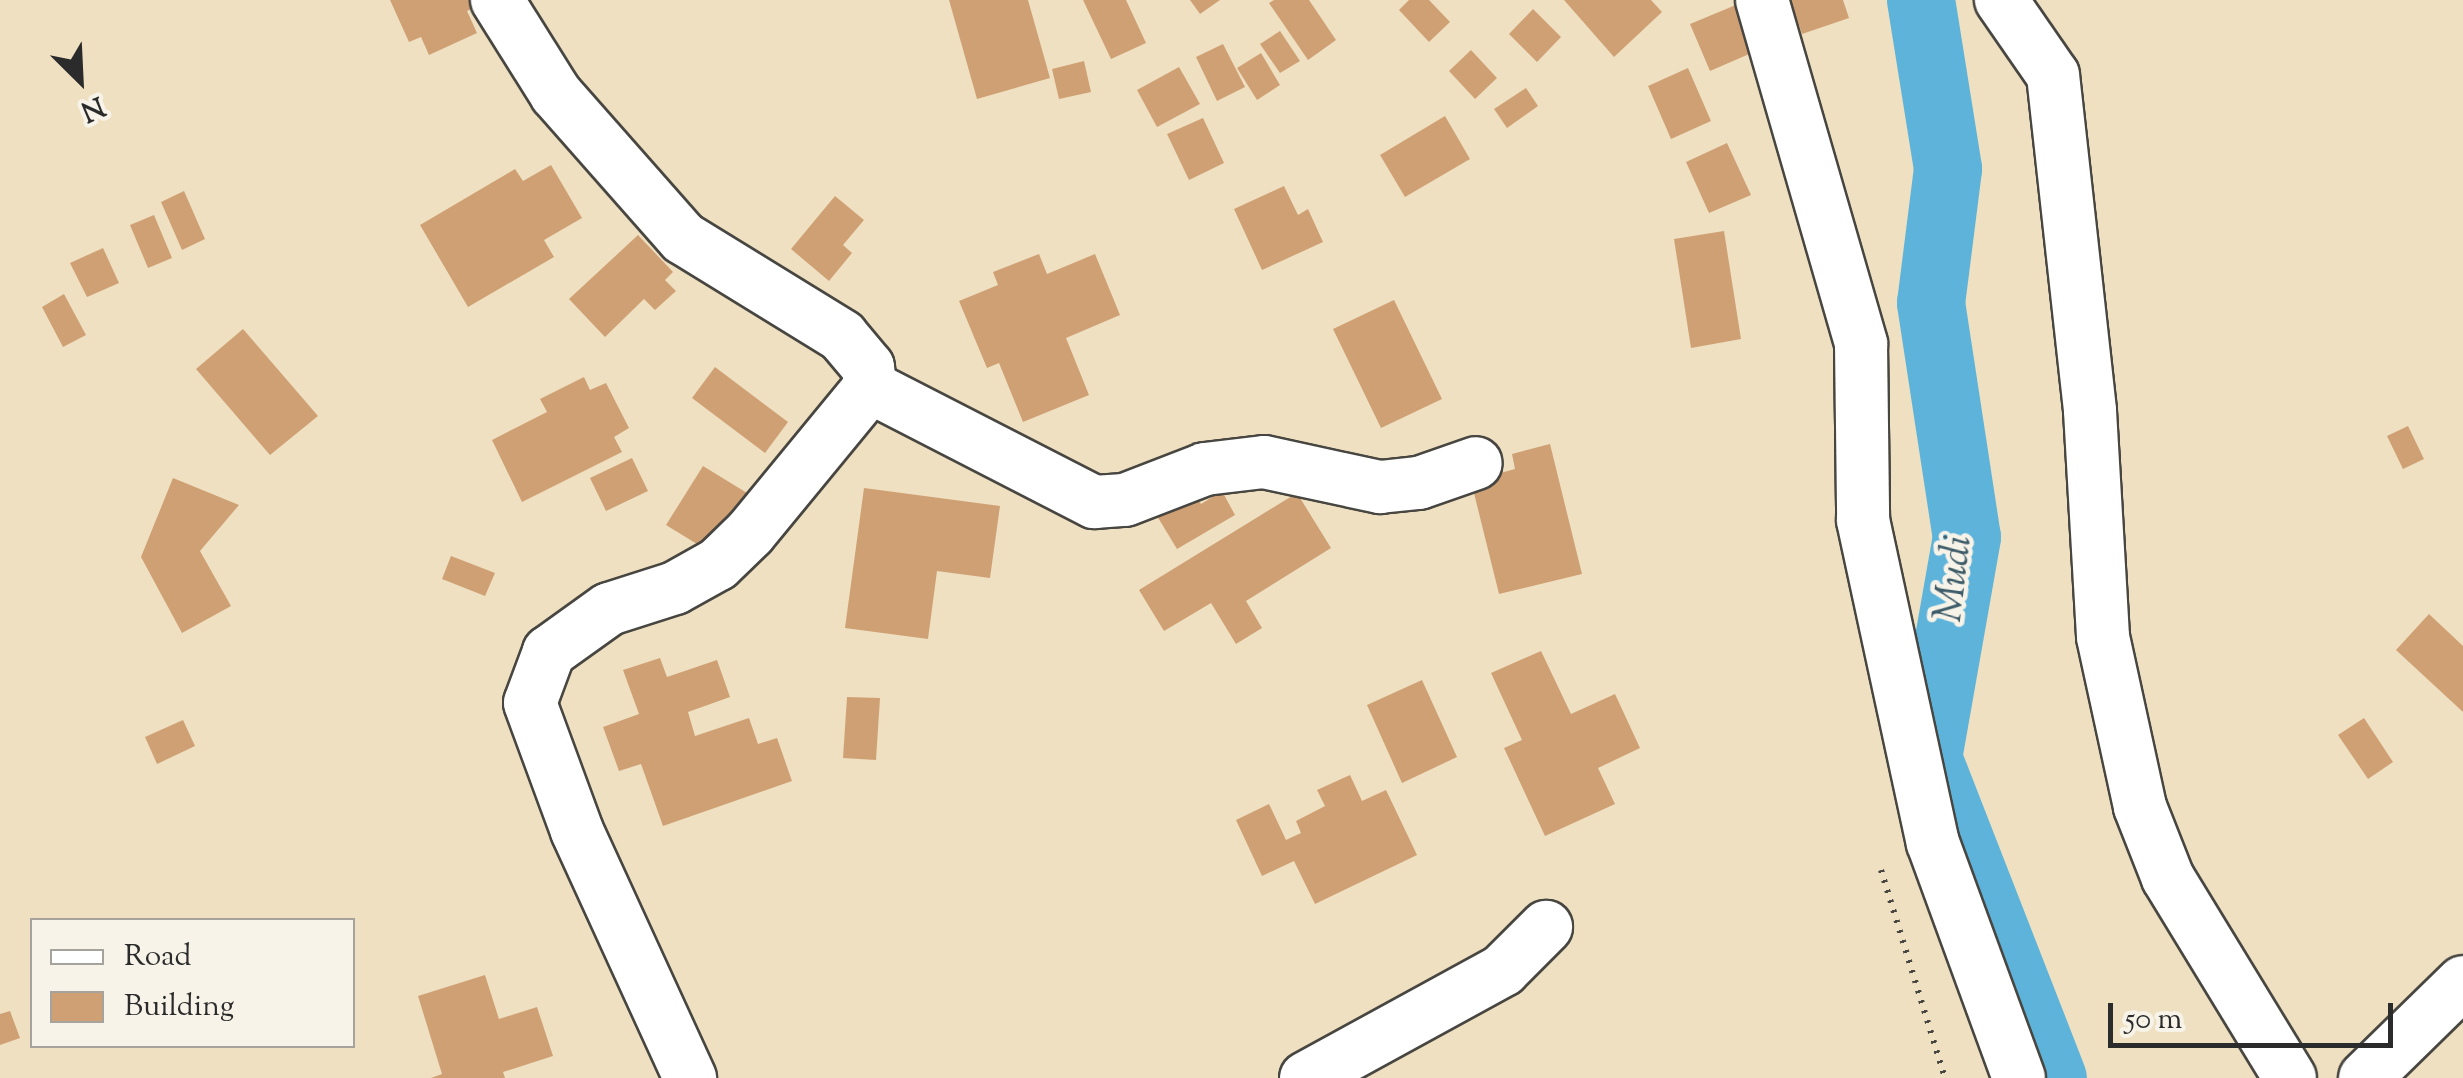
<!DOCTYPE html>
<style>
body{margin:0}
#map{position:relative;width:2463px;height:1078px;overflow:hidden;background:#eee0c0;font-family:"Sorts Mill Goudy",serif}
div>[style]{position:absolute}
.river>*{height:68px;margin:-34px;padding:0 34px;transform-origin:34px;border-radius:34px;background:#5eb3da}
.building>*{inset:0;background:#d0a075}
.path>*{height:6px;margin-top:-3px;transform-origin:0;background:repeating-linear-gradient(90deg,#484641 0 2.5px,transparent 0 10.5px)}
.roads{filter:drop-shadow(2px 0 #484641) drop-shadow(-2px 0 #484641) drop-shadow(0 2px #484641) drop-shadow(0 -2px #484641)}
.minor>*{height:52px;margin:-26px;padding:0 26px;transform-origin:26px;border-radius:26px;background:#fff}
span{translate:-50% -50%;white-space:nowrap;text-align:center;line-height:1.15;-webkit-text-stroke:9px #f7f3e8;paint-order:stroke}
.water-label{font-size:40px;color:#3d5b68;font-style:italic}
.legend{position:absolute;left:30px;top:918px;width:325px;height:130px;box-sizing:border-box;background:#f7f3e8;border:2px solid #a5a39c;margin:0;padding:12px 18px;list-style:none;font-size:30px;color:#2b2b2b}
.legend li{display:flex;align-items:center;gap:20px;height:50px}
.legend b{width:50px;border:2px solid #a5a39c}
.north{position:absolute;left:30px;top:30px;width:100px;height:100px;-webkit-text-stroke:8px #f7f3e8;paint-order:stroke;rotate:156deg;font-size:28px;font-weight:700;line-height:40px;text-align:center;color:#2b2b2b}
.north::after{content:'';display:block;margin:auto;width:35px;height:45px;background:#2b2b2b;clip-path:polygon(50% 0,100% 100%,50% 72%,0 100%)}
.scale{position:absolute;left:2108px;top:1003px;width:285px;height:45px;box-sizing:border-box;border:5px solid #2b2b2b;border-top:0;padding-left:12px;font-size:30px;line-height:35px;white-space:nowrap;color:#2b2b2b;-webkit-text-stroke:8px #f7f3e8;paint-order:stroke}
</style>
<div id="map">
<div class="river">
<i style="left:1921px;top:0;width:171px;rotate:80.9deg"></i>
<i style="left:1948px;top:169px;width:135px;rotate:97.2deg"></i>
<i style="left:1931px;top:303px;width:237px;rotate:81.3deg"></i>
<i style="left:1967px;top:537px;width:224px;rotate:100deg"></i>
<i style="left:1928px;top:758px;width:344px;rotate:68.7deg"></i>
</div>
<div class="building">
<i style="clip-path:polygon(390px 0,491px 0,467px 11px,477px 33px,429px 55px,421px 37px,409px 42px)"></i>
<i style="clip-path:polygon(949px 0,1028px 0,1050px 78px,977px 99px)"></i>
<i style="clip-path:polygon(1083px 0,1126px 0,1146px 43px,1111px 59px)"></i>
<i style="clip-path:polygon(1190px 0,1220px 0,1200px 14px)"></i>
<i style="clip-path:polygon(1274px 0,1309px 0,1336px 40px,1308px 60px,1269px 3px)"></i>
<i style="clip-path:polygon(1409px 0,1429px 0,1450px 22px,1429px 42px,1399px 10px)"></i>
<i style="clip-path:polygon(1564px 0,1651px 0,1662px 12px,1614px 57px)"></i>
<i style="clip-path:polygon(1790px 0,1843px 0,1849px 18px,1802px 34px)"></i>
<i style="clip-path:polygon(1743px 2px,1763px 48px,1710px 71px,1690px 24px)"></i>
<i style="clip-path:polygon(1533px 9px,1561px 37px,1537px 62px,1509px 34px)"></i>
<i style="clip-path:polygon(1280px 31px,1300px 61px,1280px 73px,1260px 44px)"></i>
<i style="clip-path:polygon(1223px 44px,1245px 87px,1217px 101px,1196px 57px)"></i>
<i style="clip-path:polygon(1471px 50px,1497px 78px,1475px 99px,1449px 71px)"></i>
<i style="clip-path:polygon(1261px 53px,1280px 85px,1257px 100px,1237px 68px)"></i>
<i style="clip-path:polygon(1084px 61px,1091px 92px,1059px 99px,1052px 69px)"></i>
<i style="clip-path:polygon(1179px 67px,1200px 104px,1157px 127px,1137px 90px)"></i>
<i style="clip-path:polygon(1688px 68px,1711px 121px,1671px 139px,1648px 86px)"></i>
<i style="clip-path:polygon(1526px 88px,1538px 106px,1507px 128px,1494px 109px)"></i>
<i style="clip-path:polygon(1445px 116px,1470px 159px,1405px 197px,1380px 155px)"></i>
<i style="clip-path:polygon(1203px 118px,1224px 163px,1189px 180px,1167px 134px)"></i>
<i style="clip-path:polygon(1727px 143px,1751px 195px,1709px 213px,1686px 162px)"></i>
<i style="clip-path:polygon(551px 165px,582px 218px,544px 240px,554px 257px,468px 307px,420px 225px,515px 169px,523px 181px)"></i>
<i style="clip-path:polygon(1284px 186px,1298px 215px,1308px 209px,1323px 242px,1262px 270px,1234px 209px)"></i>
<i style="clip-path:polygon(184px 191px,205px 239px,182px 250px,161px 202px)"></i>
<i style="clip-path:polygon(835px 196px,864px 220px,843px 245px,852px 253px,829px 281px,791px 249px)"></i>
<i style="clip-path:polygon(154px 215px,172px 258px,148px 268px,130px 225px)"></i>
<i style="clip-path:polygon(1724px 231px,1741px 339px,1691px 348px,1674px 239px)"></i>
<i style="clip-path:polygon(638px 235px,673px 272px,665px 280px,676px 291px,655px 310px,644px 299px,605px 337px,569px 299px)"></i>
<i style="clip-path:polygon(103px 248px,119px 283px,87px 297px,70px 263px)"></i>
<i style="clip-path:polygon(1039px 254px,1047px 274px,1095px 254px,1120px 315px,1066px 338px,1089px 395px,1023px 422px,999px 363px,987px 368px,959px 301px,998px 285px,993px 272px)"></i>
<i style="clip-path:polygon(64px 294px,86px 335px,63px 347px,42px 307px)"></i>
<i style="clip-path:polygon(1394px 300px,1442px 399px,1381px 428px,1333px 329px)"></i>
<i style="clip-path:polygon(243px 329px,318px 416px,270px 455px,196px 369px)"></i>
<i style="clip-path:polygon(715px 367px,788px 422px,765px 453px,692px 398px)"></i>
<i style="clip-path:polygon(584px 377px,590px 390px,606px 383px,629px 428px,614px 437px,622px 452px,522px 502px,492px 440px,547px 412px,540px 399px)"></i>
<i style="clip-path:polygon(2408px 426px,2424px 459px,2403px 469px,2387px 436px)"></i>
<i style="clip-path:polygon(1550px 444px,1582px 574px,1499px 594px,1471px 481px,1515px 469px,1512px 454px)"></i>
<i style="clip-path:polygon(632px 458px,648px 491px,606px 511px,590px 478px)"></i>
<i style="clip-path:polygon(703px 466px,747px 493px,710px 552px,666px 525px)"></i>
<i style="clip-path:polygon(173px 478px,239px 505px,200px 551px,231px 606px,182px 633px,141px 557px)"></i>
<i style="clip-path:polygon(864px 488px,1000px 506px,990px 578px,937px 571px,928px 639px,845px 628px)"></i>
<i style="clip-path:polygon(1191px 488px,1201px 504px,1222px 491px,1235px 515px,1177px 549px,1154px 511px)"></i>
<i style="clip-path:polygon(1297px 493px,1331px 548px,1246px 601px,1262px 628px,1236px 644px,1211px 603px,1164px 631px,1139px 590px)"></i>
<i style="clip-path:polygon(451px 556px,495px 573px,485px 596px,442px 579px)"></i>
<i style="clip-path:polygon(2429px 614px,2463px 646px,2463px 712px,2396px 650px)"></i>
<i style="clip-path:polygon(1541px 651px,1571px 714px,1615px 694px,1640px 748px,1598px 768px,1615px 804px,1545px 836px,1504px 748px,1522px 740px,1491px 673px)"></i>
<i style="clip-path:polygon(660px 658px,667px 677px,717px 660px,730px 697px,688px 712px,695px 736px,749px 718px,758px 744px,777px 738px,792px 781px,663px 826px,641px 764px,619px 771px,603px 727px,639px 714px,623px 670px)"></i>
<i style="clip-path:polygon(1422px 680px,1457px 757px,1402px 783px,1367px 705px)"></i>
<i style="clip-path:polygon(847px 697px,880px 698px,876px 760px,843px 758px)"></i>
<i style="clip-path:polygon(2364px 718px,2393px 762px,2368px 779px,2338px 735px)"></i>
<i style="clip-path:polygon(183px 720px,195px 746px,157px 764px,145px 737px)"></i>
<i style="clip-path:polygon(1350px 775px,1362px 801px,1386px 790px,1417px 855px,1315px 904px,1294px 861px,1262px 876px,1236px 820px,1269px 804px,1286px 840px,1301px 833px,1296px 821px,1325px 806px,1317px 790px)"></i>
<i style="clip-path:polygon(485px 975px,499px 1019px,537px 1007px,553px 1056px,503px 1072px,505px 1078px,431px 1078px,442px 1074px,418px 996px)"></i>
<i style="clip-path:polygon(10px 1011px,20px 1038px,0 1045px,0 1014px)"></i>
</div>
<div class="path">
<i style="left:1881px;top:870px;width:218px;rotate:72.9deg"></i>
</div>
<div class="roads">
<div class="minor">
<i style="left:497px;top:0;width:111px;rotate:57.9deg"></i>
<i style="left:556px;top:94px;width:192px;rotate:48.6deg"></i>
<i style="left:683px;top:238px;width:187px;rotate:31.6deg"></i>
<i style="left:842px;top:336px;width:40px;rotate:50deg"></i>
<i style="left:868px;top:367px;width:20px;rotate:84deg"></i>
<i style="left:870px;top:387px;width:189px;rotate:129.4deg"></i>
<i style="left:750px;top:533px;width:45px;rotate:135.9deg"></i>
<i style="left:718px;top:564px;width:49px;rotate:150.8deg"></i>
<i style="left:675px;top:588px;width:69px;rotate:162.3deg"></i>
<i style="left:609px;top:609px;width:74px;rotate:144.4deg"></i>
<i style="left:549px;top:652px;width:54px;rotate:110.4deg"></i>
<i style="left:530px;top:703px;width:136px;rotate:69.8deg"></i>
<i style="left:577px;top:831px;width:272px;rotate:65.4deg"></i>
<i style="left:1762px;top:0;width:358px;rotate:73.9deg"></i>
<i style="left:1861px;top:344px;width:176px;rotate:89.3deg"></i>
<i style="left:1863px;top:520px;width:330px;rotate:77.8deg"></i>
<i style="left:1933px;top:843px;width:250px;rotate:69.9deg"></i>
<i style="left:2001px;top:0;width:91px;rotate:55.3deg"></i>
<i style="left:2053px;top:75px;width:338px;rotate:83.7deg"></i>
<i style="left:2090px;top:411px;width:226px;rotate:86.7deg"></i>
<i style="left:2103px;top:637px;width:174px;rotate:77.7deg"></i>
<i style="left:2140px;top:807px;width:76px;rotate:68.5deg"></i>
<i style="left:2168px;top:878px;width:234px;rotate:58.6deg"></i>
<i style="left:870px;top:387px;width:252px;rotate:27.2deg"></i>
<i style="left:1094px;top:502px;width:31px;rotate:-4deg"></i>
<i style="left:1125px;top:500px;width:86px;rotate:-21.2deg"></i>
<i style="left:1205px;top:469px;width:59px;rotate:-6.8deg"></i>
<i style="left:1264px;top:462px;width:119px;rotate:12.2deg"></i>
<i style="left:1380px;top:487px;width:39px;rotate:-6deg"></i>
<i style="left:1419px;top:483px;width:60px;rotate:-19.3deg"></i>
<i style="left:1306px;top:1078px;width:225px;rotate:-28.7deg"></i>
<i style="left:1503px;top:970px;width:61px;rotate:-45deg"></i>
<i style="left:2365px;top:1078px;width:137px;rotate:-44.4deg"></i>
</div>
</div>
<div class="water-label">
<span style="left:1956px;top:579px;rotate:-83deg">Mudi</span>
</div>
<ul class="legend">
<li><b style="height:12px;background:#fff"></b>Road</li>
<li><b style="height:28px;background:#d0a075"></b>Building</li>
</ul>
<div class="north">N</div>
<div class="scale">50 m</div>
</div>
